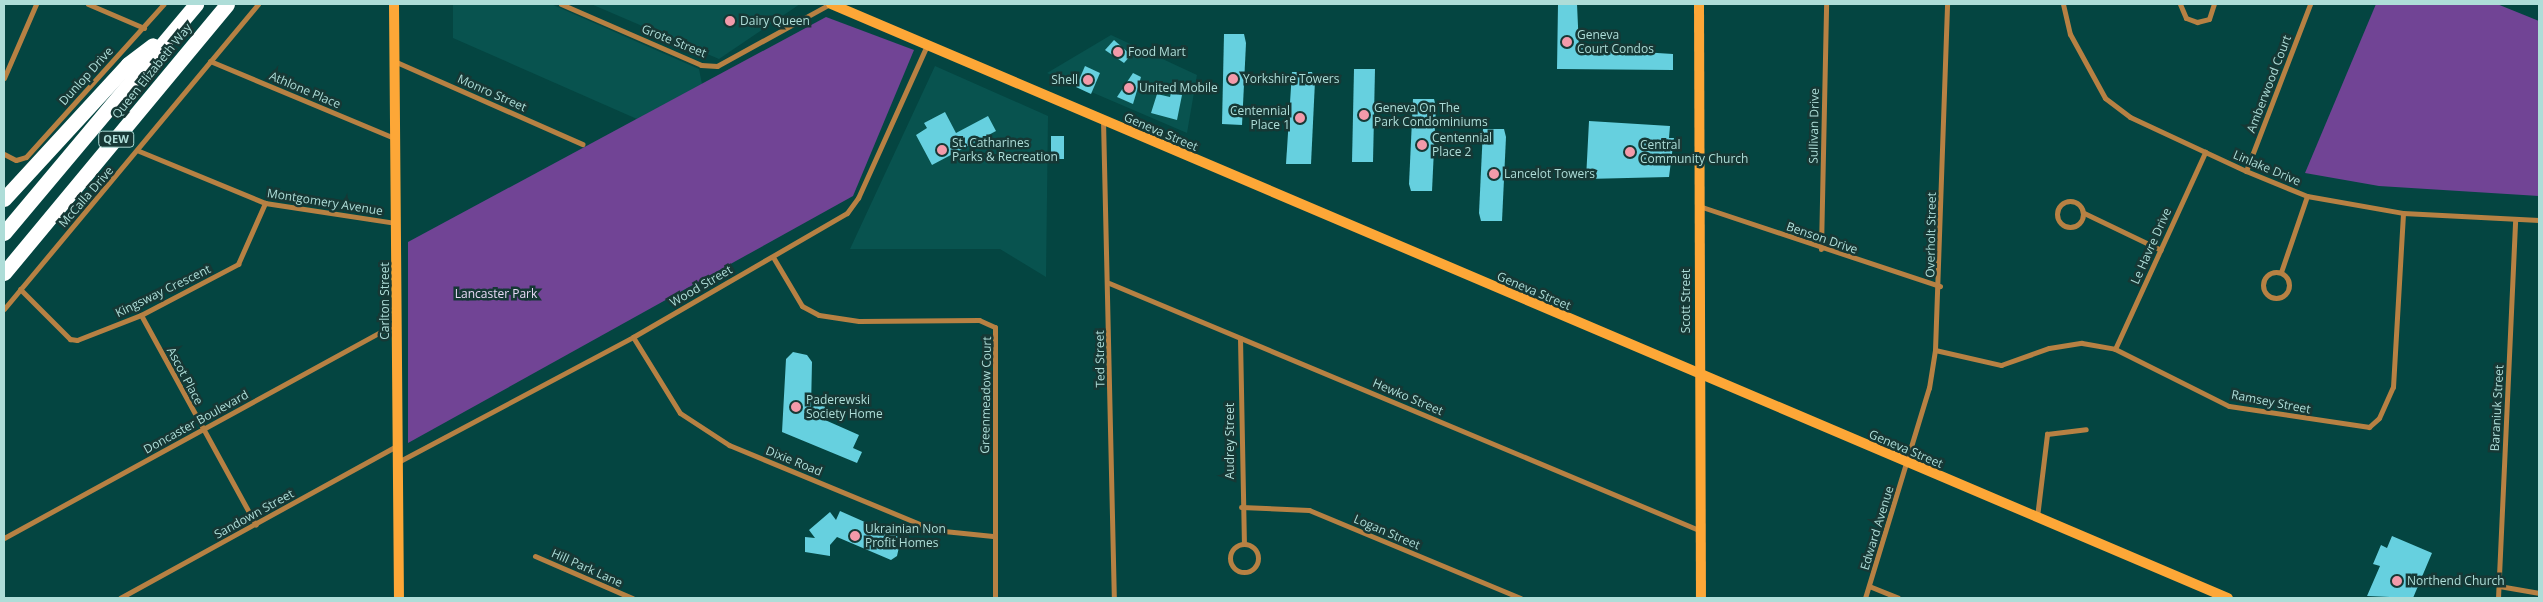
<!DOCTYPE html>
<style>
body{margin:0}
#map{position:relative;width:2543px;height:602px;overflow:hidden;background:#044541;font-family:"Open Sans",sans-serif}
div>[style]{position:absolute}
.built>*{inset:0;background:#08534f}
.green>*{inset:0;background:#714495}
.building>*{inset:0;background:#66d0df}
.street>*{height:5px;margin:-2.5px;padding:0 2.5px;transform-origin:2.5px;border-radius:2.5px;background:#b78143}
.street>.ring{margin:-2.5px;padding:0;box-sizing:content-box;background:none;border:5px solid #b78143;border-radius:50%}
.secondary>*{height:10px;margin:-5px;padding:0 5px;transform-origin:5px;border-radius:5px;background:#fda737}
.highway>*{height:15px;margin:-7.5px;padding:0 7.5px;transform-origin:7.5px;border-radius:7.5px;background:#fff}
.dots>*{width:14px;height:14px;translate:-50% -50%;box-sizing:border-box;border:2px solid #163835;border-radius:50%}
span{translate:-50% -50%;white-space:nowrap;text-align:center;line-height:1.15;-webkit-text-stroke:5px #163835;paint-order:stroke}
.shield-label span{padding:1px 4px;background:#163835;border:1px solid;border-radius:4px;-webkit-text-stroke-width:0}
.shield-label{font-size:11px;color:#aeddd8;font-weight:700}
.poi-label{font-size:12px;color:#aeddd8}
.left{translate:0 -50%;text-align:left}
.right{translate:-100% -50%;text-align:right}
.street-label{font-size:12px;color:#aeddd8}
.park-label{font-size:12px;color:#e8daf6}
.frame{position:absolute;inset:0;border:5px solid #aeddd8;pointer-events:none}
</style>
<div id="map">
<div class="built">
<i style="clip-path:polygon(453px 4px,551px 4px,699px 69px,702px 84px,637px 119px,453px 38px)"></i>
<i style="clip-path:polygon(591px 4px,800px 4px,719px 59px)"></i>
<i style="clip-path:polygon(1111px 35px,1197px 75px,1187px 133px,1047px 73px)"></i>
<i style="clip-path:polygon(935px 66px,1048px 116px,1046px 277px,1000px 249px,850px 249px)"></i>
</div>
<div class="green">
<i style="clip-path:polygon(2376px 4px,2497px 4px,2539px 21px,2539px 196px,2379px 186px,2305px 173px)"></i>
<i style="clip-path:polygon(826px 17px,914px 50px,853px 196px,408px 443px,408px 242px)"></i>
</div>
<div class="building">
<i style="clip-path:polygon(1558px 4px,1577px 4px,1579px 48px,1673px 54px,1673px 70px,1557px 69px)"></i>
<i style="clip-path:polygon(1224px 34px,1244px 34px,1246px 43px,1242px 125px,1222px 124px)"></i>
<i style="clip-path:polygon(1114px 40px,1131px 55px,1124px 63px,1105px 50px)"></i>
<i style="clip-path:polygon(1085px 66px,1100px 73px,1091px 94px,1076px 87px)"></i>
<i style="clip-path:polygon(1354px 69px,1375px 69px,1373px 162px,1352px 162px)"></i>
<i style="clip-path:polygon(1292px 72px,1312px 72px,1315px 81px,1311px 164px,1286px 164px)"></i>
<i style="clip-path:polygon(1133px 73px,1141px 77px,1133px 104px,1117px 97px)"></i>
<i style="clip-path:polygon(1171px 93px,1182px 95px,1177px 120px,1151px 113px,1157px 94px,1170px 97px)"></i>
<i style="clip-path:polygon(1413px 99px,1434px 99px,1436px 107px,1432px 191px,1411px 191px,1409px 184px)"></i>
<i style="clip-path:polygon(945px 112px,956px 133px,988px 116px,996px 131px,932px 165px,916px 135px,927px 128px,924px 123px)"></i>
<i style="clip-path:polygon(1589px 121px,1670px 126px,1669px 138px,1674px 138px,1669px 177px,1586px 179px)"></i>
<i style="clip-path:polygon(1483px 129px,1504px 129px,1506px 137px,1502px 221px,1481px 221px,1479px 213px)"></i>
<i style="clip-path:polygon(1051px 136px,1064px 136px,1064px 159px,1051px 159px)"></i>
<i style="clip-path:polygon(793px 352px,807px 355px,812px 362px,811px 408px,822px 402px,826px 409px,816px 416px,859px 435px,853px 448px,862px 452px,857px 463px,782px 432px,786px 359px)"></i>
<i style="clip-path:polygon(840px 511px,901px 538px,897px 556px,891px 560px,837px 537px,830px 545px,830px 556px,805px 552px,805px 537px,815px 538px,809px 530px,830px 512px,836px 520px)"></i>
<i style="clip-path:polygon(2392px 536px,2432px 553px,2413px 598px,2367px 596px,2380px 566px,2373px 564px,2381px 545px,2387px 548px)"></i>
</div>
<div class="street">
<i style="left:88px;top:4px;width:61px;rotate:23.2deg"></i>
<i style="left:561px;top:4px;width:153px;rotate:23.5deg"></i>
<i style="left:701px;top:65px;width:16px;rotate:4deg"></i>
<i style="left:717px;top:66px;width:129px;rotate:-28.8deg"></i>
<i style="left:2063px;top:4px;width:31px;rotate:77deg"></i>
<i style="left:2070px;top:34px;width:73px;rotate:61.3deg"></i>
<i style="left:2105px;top:98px;width:31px;rotate:37deg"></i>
<i style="left:2130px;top:117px;width:128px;rotate:25deg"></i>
<i style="left:2246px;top:171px;width:66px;rotate:22.3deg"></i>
<i style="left:2307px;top:196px;width:97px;rotate:10deg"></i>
<i style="left:2403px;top:213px;width:136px;rotate:2.9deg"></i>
<i style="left:2180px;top:4px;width:15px;rotate:67deg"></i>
<i style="left:2186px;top:18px;width:12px;rotate:20deg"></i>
<i style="left:2197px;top:22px;width:12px;rotate:-14deg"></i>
<i style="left:2209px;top:19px;width:16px;rotate:-72deg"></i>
<i style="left:210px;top:61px;width:197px;rotate:22.7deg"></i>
<i style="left:394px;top:61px;width:206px;rotate:23.8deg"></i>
<i style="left:4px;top:78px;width:81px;rotate:-66.6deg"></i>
<i style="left:1103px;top:120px;width:478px;rotate:88.7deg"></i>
<i style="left:139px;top:151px;width:136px;rotate:22.4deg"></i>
<i style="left:265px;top:203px;width:133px;rotate:8.7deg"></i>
<i style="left:4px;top:154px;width:13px;rotate:27deg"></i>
<i style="left:16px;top:160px;width:10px;rotate:-17deg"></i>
<i style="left:26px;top:157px;width:206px;rotate:-48deg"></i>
<i style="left:2246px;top:171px;width:179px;rotate:-69deg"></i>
<i class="ring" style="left:2057px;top:201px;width:21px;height:21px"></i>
<i style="left:1699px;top:206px;width:254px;rotate:18.4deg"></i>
<i style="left:2084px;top:213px;width:85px;rotate:25.7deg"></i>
<i style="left:1821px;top:249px;width:245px;rotate:-88.8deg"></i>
<i style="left:773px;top:257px;width:57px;rotate:59.4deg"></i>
<i style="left:802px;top:306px;width:19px;rotate:28deg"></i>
<i style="left:819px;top:315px;width:40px;rotate:8.5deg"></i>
<i style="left:859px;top:321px;width:120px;rotate:-0.5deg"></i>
<i style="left:979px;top:320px;width:17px;rotate:24deg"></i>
<i style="left:995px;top:327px;width:271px;rotate:90deg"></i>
<i class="ring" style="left:2263px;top:272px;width:21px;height:21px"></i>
<i style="left:2281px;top:272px;width:80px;rotate:-71.1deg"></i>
<i style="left:1109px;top:283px;width:640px;rotate:22.72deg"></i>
<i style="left:20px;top:289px;width:71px;rotate:45deg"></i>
<i style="left:70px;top:339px;width:7px;rotate:8deg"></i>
<i style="left:77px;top:340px;width:69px;rotate:-21.3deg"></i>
<i style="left:141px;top:315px;width:110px;rotate:-27.7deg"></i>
<i style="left:238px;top:264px;width:67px;rotate:-66.1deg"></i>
<i style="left:4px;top:309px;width:397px;rotate:-50.2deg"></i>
<i style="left:141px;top:315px;width:239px;rotate:61.3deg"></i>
<i style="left:633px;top:337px;width:89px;rotate:58.3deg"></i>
<i style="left:680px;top:413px;width:59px;rotate:33.1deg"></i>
<i style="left:729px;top:445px;width:222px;rotate:22.5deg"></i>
<i style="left:934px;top:530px;width:59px;rotate:5.8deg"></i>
<i style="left:1240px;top:338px;width:206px;rotate:88.9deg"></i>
<i style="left:2115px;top:349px;width:217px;rotate:-65.4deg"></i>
<i style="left:1935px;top:350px;width:68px;rotate:12.8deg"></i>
<i style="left:2001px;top:365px;width:51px;rotate:-19.5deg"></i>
<i style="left:2049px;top:348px;width:33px;rotate:-9deg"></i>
<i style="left:2082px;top:343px;width:34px;rotate:10deg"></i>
<i style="left:2115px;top:349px;width:127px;rotate:26.6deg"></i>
<i style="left:2229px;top:406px;width:142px;rotate:8.5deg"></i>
<i style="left:2369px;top:427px;width:13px;rotate:-42deg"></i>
<i style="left:2379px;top:418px;width:34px;rotate:-66deg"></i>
<i style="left:2393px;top:387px;width:174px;rotate:-86.7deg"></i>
<i style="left:398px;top:462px;width:266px;rotate:-28deg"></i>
<i style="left:633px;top:337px;width:247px;rotate:-30.1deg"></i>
<i style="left:847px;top:213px;width:19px;rotate:-54deg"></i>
<i style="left:858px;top:198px;width:168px;rotate:-65.7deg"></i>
<i style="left:1241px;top:507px;width:68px;rotate:2.5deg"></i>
<i style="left:1309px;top:510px;width:229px;rotate:22.6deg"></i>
<i style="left:2037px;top:517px;width:84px;rotate:-83.1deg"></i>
<i style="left:2047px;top:434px;width:39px;rotate:-7deg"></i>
<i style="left:4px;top:538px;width:447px;rotate:-28.7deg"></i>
<i class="ring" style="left:1230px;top:544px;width:23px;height:23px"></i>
<i style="left:535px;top:556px;width:106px;rotate:23.4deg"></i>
<i style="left:1869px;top:586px;width:31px;rotate:22deg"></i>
<i style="left:2499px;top:586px;width:41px;rotate:9.9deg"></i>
<i style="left:120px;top:598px;width:316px;rotate:-28.8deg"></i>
<i style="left:1865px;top:598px;width:220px;rotate:-73.1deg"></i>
<i style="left:1929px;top:388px;width:38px;rotate:-81deg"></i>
<i style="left:1935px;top:350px;width:346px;rotate:-88deg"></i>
<i style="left:2498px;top:598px;width:379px;rotate:-87.4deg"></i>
</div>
<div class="secondary">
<i style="left:394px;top:4px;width:594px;rotate:89.52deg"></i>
<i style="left:831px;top:4px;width:1518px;rotate:23.04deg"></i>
<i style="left:1699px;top:4px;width:594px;rotate:89.81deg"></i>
</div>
<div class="highway">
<i style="left:4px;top:199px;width:183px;rotate:-47.4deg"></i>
<i style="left:128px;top:64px;width:31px;rotate:-37deg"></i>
<i style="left:4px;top:233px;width:299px;rotate:-50deg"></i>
<i style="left:4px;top:273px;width:349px;rotate:-50.3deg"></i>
</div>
<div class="dots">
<i style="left:730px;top:21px;background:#f39aaa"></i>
<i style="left:1567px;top:42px;background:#f39aaa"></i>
<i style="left:1118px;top:52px;background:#f39aaa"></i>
<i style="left:1233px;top:79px;background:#f39aaa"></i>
<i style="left:1088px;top:80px;background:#f39aaa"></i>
<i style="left:1129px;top:88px;background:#f39aaa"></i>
<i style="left:1364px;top:115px;background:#f39aaa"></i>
<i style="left:1300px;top:118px;background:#f39aaa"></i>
<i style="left:1422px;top:145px;background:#f39aaa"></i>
<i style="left:942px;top:150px;background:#f39aaa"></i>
<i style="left:1630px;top:152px;background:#f39aaa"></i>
<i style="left:1494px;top:174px;background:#f39aaa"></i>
<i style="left:796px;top:407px;background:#f39aaa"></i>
<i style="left:855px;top:536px;background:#f39aaa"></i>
<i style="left:2397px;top:581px;background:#f39aaa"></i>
</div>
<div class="shield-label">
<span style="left:116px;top:139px">QEW</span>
</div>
<div class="poi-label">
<span class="left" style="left:740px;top:21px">Dairy Queen</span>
<span class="left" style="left:1577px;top:42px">Geneva<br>Court Condos</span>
<span class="left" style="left:1128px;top:52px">Food Mart</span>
<span class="left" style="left:1243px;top:79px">Yorkshire Towers</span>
<span class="right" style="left:1078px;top:80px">Shell</span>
<span class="left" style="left:1139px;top:88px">United Mobile</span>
<span class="left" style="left:1374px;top:115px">Geneva On The<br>Park Condominiums</span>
<span class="right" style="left:1290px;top:118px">Centennial<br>Place 1</span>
<span class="left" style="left:1432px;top:145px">Centennial<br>Place 2</span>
<span class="left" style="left:952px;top:150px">St. Catharines<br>Parks &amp; Recreation</span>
<span class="left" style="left:1640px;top:152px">Central<br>Community Church</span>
<span class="left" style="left:1504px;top:174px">Lancelot Towers</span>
<span class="left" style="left:806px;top:407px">Paderewski<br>Society Home</span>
<span class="left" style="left:865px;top:536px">Ukrainian Non<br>Profit Homes</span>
<span class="left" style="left:2407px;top:581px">Northend Church</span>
</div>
<div class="street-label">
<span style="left:674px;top:41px;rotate:22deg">Grote Street</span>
<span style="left:152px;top:71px;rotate:-51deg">Queen Elizabeth Way</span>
<span style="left:86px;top:76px;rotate:-48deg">Dunlop Drive</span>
<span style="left:2269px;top:84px;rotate:-69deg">Amberwood Court</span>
<span style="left:305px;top:90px;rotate:23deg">Athlone Place</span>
<span style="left:492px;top:93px;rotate:24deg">Monro Street</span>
<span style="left:1814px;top:126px;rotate:-89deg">Sullivan Drive</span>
<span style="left:1161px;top:132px;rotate:23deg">Geneva Street</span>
<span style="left:2267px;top:168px;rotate:23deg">Linlake Drive</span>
<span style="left:86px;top:197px;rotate:-49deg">McCalla Drive</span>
<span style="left:325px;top:202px;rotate:9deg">Montgomery Avenue</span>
<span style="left:1931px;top:235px;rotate:-89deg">Overholt Street</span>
<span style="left:1822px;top:238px;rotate:19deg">Benson Drive</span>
<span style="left:2151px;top:246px;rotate:-66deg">Le Havre Drive</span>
<span style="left:701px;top:286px;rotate:-30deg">Wood Street</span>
<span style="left:163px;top:291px;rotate:-26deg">Kingsway Crescent</span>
<span style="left:1534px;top:291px;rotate:23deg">Geneva Street</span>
<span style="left:385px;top:301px;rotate:-90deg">Carlton Street</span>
<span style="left:1686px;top:301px;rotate:-90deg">Scott Street</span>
<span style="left:1100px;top:359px;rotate:-91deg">Ted Street</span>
<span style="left:185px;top:376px;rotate:62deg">Ascot Place</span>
<span style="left:986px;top:395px;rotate:-89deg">Greenmeadow Court</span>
<span style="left:1408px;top:397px;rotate:23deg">Hewko Street</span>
<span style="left:2271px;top:402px;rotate:11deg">Ramsey Street</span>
<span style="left:2497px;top:408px;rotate:-87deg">Baraniuk Street</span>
<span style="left:196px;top:422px;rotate:-29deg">Doncaster Boulevard</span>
<span style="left:1230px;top:441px;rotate:-90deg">Audrey Street</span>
<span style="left:1906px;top:449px;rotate:23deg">Geneva Street</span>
<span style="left:794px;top:461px;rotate:22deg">Dixie Road</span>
<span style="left:254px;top:514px;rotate:-29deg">Sandown Street</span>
<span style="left:1877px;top:528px;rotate:-73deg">Edward Avenue</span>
<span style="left:1387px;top:532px;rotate:23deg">Logan Street</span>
<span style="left:587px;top:568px;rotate:24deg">Hill Park Lane</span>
</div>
<div class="park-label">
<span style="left:496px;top:294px">Lancaster Park</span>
</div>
<div class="frame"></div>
</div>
